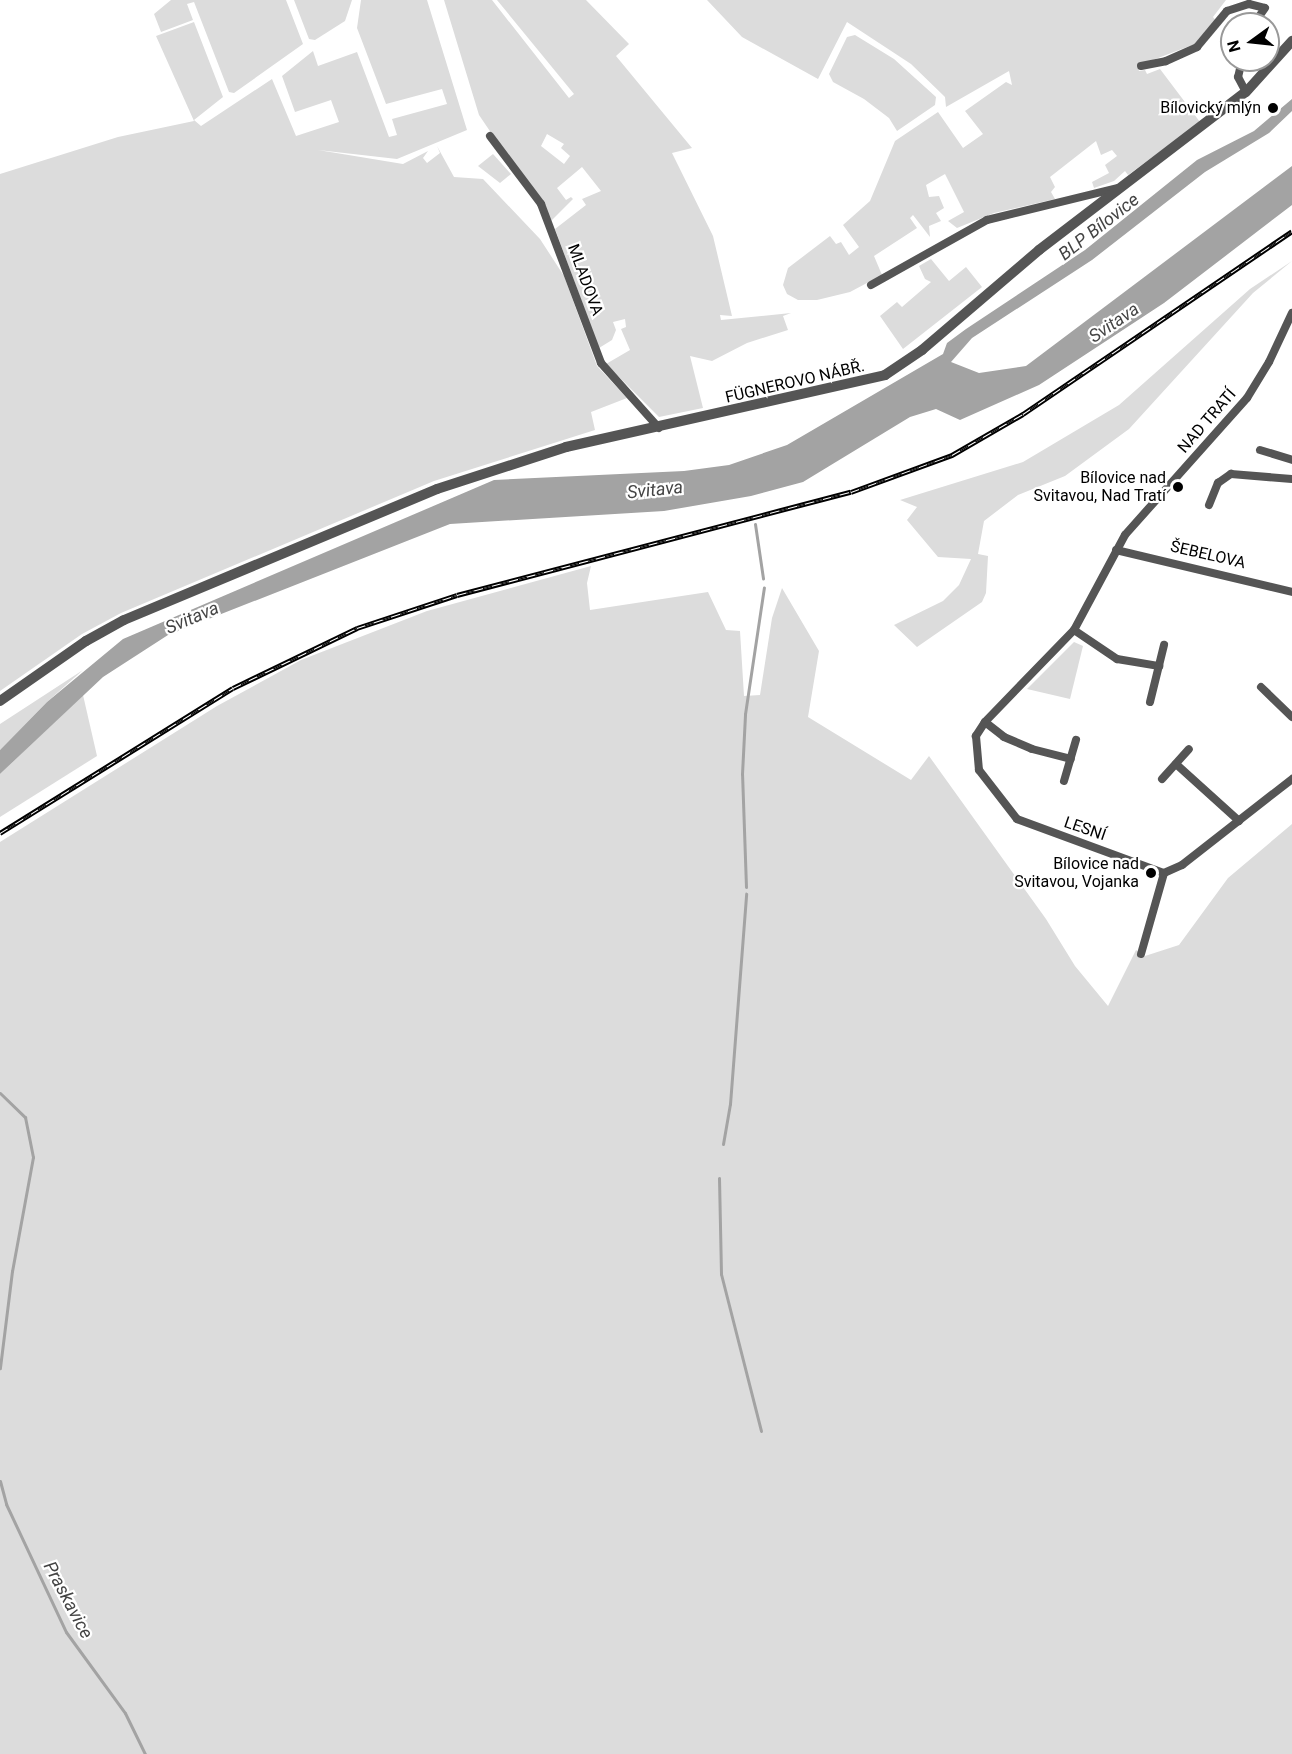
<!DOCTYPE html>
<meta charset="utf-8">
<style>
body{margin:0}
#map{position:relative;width:1292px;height:1754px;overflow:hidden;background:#fff;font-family:Roboto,sans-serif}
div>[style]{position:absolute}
.green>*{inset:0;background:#dcdcdc}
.water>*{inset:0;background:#a3a3a3}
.stream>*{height:3px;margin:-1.5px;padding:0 1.5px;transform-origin:1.5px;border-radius:1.5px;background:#a3a3a3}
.minor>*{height:8px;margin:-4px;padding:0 4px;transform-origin:4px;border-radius:4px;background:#555}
.tertiary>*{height:10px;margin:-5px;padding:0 5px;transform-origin:5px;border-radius:5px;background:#555}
.rail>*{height:5px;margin-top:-2.5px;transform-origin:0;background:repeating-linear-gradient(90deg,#fff 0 9px,#000 0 18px);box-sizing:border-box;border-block:2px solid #000}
.dots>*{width:16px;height:16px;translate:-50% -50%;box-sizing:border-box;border:3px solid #fff;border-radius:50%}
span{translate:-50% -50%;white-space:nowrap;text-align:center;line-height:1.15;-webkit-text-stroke:4.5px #fff;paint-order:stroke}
.poi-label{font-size:16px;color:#000}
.right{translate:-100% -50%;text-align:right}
.street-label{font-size:16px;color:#000}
.water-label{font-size:18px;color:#444;font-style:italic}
.north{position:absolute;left:1220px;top:12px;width:60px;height:60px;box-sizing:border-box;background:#fff;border:2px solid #999;border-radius:50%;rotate:255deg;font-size:16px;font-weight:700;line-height:24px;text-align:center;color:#000}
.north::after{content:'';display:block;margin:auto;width:21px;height:27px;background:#000;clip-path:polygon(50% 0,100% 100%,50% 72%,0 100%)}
</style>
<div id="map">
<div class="green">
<i style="clip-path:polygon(171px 0,286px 0,303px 44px,234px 93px,229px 92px,194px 2px,187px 4px,193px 20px,161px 32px,154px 14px)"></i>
<i style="clip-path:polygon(294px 0,352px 0,345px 21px,315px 40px,309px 39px)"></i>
<i style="clip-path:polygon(361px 0,427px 0,467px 130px,397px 159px,318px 150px,403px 164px,428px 151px,423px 158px,427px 163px,440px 153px,437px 146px,454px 177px,483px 179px,540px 239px,564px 276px,597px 366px,627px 398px,591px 412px,595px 430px,434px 481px,121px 613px,82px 634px,0 691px,0 174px,118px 137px,194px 121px,156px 36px,194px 22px,223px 97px,194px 120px,201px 126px,272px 79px,296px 136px,339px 122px,331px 100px,295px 112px,282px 76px,313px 51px,318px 66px,357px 52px,389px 137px,397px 135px,392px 119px,447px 104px,442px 89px,386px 104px,357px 28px)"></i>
<i style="clip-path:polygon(evenodd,444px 0,492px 0,569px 98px,574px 94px,497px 0,586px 0,629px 44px,616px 56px,692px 148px,672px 153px,713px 236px,732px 316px,720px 315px,721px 320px,791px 313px,783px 316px,788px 330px,747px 343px,712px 361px,690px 356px,703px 408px,659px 417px,606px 364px,630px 350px,621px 329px,626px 327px,625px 319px,613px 322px,616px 330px,612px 340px,599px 348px,555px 229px,586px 205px,582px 199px,601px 191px,582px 167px,557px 188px,566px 200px,571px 197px,573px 199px,551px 221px,479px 115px,444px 0,547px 134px,564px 144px,561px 148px,570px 156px,564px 164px,541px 146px,547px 134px)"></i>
<i style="clip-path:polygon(707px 0,1226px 0,1213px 17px,1216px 21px,1195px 44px,1137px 66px,1139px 71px,1145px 70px,1147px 74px,1160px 69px,1200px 122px,1128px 175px,1125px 171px,1114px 181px,1094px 188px,1092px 182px,1109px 173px,1105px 165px,1117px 156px,1112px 150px,1101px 155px,1096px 141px,1050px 177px,1055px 187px,1051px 192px,1055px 199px,994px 213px,957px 228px,948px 221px,964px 212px,945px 174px,926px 185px,929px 197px,939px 196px,944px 208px,936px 213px,941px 221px,929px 226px,930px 237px,913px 215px,910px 218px,917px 228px,874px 256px,882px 275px,850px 292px,817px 300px,798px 300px,787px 294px,783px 285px,788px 268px,830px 236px,836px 244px,841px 242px,849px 255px,859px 247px,843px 225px,870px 201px,895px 141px,938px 112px,963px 148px,983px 134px,965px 111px,1006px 82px,1012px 85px,1009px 71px,946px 107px,945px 97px,911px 64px,847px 22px,818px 79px,742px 37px)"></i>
<i style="clip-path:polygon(855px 35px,894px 59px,936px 97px,935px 105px,897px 131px,889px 118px,864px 99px,833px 82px,829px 74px,847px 37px)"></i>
<i style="clip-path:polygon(493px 154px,511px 174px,500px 183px,478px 166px)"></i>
<i style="clip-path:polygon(931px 259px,949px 281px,966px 267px,982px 287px,903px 349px,880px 316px,897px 302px,902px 307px,931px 282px,925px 279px,919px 266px)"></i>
<i style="clip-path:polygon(1292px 261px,1253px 293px,1129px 429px,1065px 476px,1018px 495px,984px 521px,978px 554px,988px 556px,986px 593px,982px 602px,917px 647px,894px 625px,943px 601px,959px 585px,971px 559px,938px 557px,907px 520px,917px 507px,900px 500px,1023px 462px,1119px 405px,1250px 289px)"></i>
<i style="clip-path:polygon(591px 566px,587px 583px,590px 610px,708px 592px,726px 630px,740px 631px,744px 696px,760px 695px,772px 618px,782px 588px,819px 651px,808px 717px,911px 780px,929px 756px,1046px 919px,1075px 966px,1108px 1006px,1136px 950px,1145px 956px,1179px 945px,1228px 878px,1292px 824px,1292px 1754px,0 1754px,0 842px,217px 706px,301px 660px,427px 611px)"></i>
<i style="clip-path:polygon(1074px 642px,1083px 646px,1070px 699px,1027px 689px)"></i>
<i style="clip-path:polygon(83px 670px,47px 702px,0 750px,0 724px)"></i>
<i style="clip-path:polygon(83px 695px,97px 756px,0 817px,0 774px)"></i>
</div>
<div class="water">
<i style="clip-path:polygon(1292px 99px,1292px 111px,1269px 133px,1205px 172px,1092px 260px,972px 338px,951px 362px,979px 373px,1026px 366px,1292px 166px,1292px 205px,1164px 303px,1039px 385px,960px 420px,936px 409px,910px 417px,803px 482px,751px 496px,664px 511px,450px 524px,168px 635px,103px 677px,0 774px,0 750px,47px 702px,123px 639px,494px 480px,684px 471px,729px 465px,787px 445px,943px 354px,947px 343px,966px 329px,1085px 250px,1197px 160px,1254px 131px)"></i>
</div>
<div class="stream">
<i style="left:755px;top:524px;width:55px;rotate:81.6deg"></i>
<i style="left:746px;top:887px;width:113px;rotate:-92deg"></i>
<i style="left:742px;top:774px;width:60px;rotate:-87.1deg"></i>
<i style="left:745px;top:714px;width:128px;rotate:-81.5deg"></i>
<i style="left:0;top:1093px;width:35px;rotate:44deg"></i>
<i style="left:25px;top:1117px;width:41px;rotate:78.7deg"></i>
<i style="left:33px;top:1157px;width:116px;rotate:100.4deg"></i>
<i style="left:12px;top:1271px;width:98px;rotate:97.1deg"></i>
<i style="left:723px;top:1144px;width:41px;rotate:-80.1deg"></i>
<i style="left:730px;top:1104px;width:211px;rotate:-85.6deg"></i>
<i style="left:719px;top:1178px;width:96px;rotate:88.8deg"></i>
<i style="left:721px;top:1274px;width:162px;rotate:75.7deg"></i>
<i style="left:0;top:1481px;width:24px;rotate:75deg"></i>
<i style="left:6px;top:1504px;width:141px;rotate:64.9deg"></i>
<i style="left:66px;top:1632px;width:100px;rotate:53.9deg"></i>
<i style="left:125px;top:1713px;width:46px;rotate:64deg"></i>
</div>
<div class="minor">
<i style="left:1242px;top:60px;width:17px;rotate:103deg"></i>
<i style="left:1238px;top:77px;width:17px;rotate:62deg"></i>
<i style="left:1141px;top:66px;width:25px;rotate:-11deg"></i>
<i style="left:1166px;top:61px;width:34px;rotate:-24deg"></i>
<i style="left:1197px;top:47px;width:47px;rotate:-50.2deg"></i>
<i style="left:1227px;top:11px;width:23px;rotate:-18deg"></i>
<i style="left:1249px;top:4px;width:16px;rotate:14deg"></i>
<i style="left:1265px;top:8px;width:19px;rotate:125deg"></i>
<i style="left:490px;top:136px;width:85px;rotate:53.1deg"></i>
<i style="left:541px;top:204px;width:170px;rotate:69.3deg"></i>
<i style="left:601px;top:363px;width:87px;rotate:48.3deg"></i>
<i style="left:871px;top:285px;width:133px;rotate:-29.3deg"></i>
<i style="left:987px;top:220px;width:134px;rotate:-13.8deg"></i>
<i style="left:1292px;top:313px;width:54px;rotate:115.1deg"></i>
<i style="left:1269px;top:362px;width:42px;rotate:121.4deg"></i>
<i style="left:1247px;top:398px;width:183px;rotate:131.7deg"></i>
<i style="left:1125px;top:535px;width:108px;rotate:118.2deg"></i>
<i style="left:1074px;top:630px;width:128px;rotate:134.1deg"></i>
<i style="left:985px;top:722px;width:17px;rotate:123deg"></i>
<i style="left:976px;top:736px;width:34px;rotate:85deg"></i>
<i style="left:979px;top:770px;width:62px;rotate:52.2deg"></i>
<i style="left:1017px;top:819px;width:157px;rotate:20.2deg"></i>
<i style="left:1164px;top:873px;width:20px;rotate:-24deg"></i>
<i style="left:1182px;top:865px;width:140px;rotate:-38deg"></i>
<i style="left:1260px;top:450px;width:34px;rotate:17deg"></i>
<i style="left:1209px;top:505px;width:24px;rotate:-68deg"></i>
<i style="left:1218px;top:483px;width:16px;rotate:-35deg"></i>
<i style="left:1231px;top:474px;width:61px;rotate:4.7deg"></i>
<i style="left:1116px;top:550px;width:181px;rotate:13.4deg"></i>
<i style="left:1074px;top:630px;width:52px;rotate:34deg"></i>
<i style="left:1117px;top:659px;width:43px;rotate:9.5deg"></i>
<i style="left:1261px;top:687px;width:43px;rotate:44.1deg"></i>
<i style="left:1150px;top:702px;width:59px;rotate:-76.2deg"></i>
<i style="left:985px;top:722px;width:24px;rotate:38deg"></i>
<i style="left:1004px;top:737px;width:30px;rotate:23deg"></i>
<i style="left:1032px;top:749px;width:40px;rotate:14.4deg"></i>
<i style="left:1176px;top:764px;width:85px;rotate:42.1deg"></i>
<i style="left:1162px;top:779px;width:40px;rotate:-48deg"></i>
<i style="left:1064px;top:781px;width:43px;rotate:-73.7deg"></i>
<i style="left:1141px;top:954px;width:84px;rotate:-74.1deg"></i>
</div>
<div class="tertiary">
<i style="left:0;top:701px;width:105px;rotate:-34.9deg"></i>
<i style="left:86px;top:641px;width:43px;rotate:-28.9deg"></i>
<i style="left:124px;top:620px;width:339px;rotate:-22.7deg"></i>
<i style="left:437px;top:489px;width:136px;rotate:-18deg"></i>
<i style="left:566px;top:447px;width:327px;rotate:-12.7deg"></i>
<i style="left:885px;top:375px;width:45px;rotate:-34deg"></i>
<i style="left:922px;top:350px;width:154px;rotate:-40.5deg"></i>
<i style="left:1039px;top:250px;width:260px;rotate:-37.4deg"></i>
<i style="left:1246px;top:92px;width:69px;rotate:-48deg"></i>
</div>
<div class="rail">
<i style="left:0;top:833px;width:274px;rotate:-31.9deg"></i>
<i style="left:233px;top:688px;width:138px;rotate:-25.8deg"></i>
<i style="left:357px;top:628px;width:105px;rotate:-18.3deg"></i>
<i style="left:457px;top:595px;width:407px;rotate:-14.7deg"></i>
<i style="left:851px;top:492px;width:108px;rotate:-20.1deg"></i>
<i style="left:952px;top:455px;width:82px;rotate:-30deg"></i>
<i style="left:1023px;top:414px;width:325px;rotate:-34.2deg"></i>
</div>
<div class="dots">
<i style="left:1273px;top:108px;background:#000"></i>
<i style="left:1178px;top:487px;background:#000"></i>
<i style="left:1151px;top:873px;background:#000"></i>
</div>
<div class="poi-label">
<span class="right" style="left:1261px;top:108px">Bílovický mlýn</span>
<span class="right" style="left:1166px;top:487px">Bílovice nad<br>Svitavou, Nad Tratí</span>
<span class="right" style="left:1139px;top:873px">Bílovice nad<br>Svitavou, Vojanka</span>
</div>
<div class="street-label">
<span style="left:585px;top:280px;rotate:70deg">MLADOVA</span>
<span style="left:795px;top:382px;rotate:-13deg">FÜGNEROVO NÁBŘ.</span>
<span style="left:1207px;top:421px;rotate:-49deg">NAD TRATÍ</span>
<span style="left:1208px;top:555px;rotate:13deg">ŠEBELOVA</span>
<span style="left:1085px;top:829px;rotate:19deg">LESNÍ</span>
</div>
<div class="water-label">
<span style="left:1099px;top:227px;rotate:-38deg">BLP Bílovice</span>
<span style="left:1114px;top:323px;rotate:-34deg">Svitava</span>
<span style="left:655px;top:490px;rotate:-6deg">Svitava</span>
<span style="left:192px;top:618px;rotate:-23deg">Svitava</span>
<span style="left:68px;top:1600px;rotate:62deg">Praskavice</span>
</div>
<div class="north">N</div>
</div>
